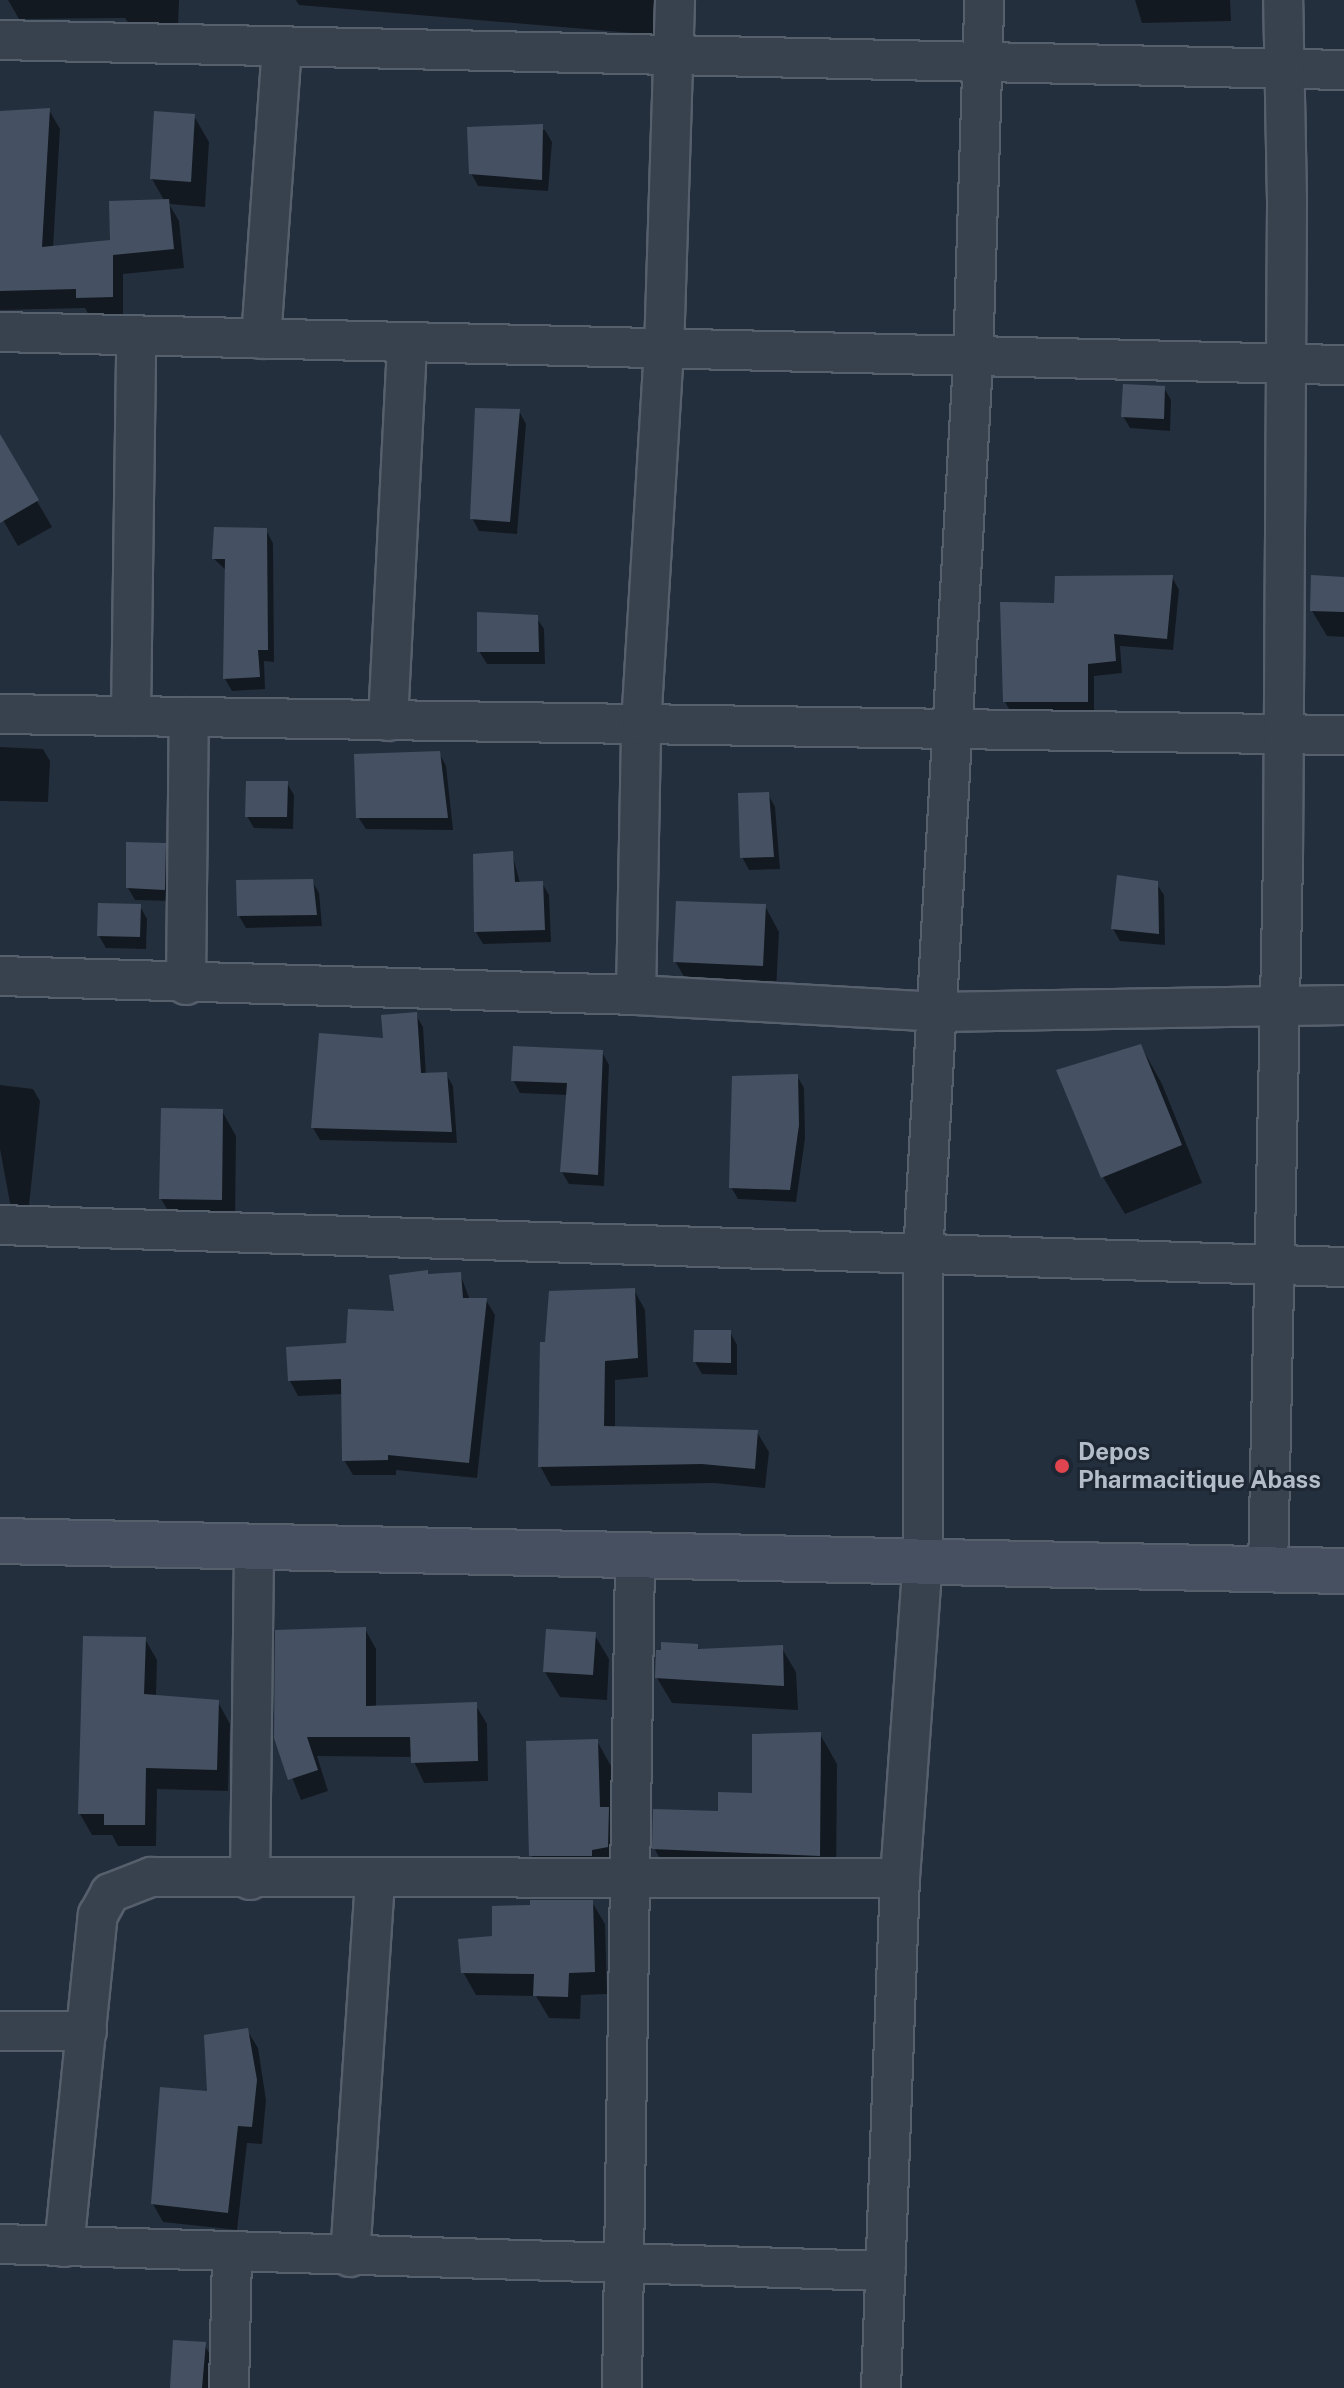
<!DOCTYPE html>
<style>
body{margin:0}
#map{position:relative;width:1344px;height:2388px;overflow:hidden;background:#242f3e;font-family:"Public Sans",sans-serif}
div>[style]{position:absolute}
.shadow>*{inset:0;background:#0007}
.building>*{inset:0;background:#455162}
.roads{filter:drop-shadow(2px 0 #565f6c) drop-shadow(-2px 0 #565f6c) drop-shadow(0 2px #565f6c) drop-shadow(0 -2px #565f6c)}
.minor>*{height:38px;margin:-19px;padding:0 19px;transform-origin:19px;border-radius:19px;background:#38414e}
.secondary>*{height:44px;margin:-22px;padding:0 22px;transform-origin:22px;border-radius:22px;background:#465061}
.dots>*{width:22px;height:22px;translate:-50% -50%;box-sizing:border-box;border:4px solid #1d2633;border-radius:50%}
span{translate:-50% -50%;white-space:nowrap;text-align:center;line-height:1.15;-webkit-text-stroke:6px #1d2633;paint-order:stroke}
.poi-label{font-size:24px;color:#b4bcc9;font-weight:700}
.left{translate:0 -50%;text-align:left}
</style>
<div id="map">
<div class="shadow">
<i style="clip-path:polygon(8px 0,179px 0,178px 27px,129px 24px,125px 18px,19px 19px)"></i>
<i style="clip-path:polygon(296px 0,660px 0,656px 35px,299px 5px)"></i>
<i style="clip-path:polygon(1135px 0,1230px 0,1231px 21px,1142px 23px)"></i>
<i style="clip-path:polygon(49px 110px,60px 129px,53px 248px,112px 242px,165px 202px,152px 179px,194px 116px,209px 142px,205px 207px,169px 204px,179px 221px,184px 268px,123px 274px,123px 316px,90px 317px,85px 308px,0 310px,0 113px)"></i>
<i style="clip-path:polygon(469px 129px,545px 130px,552px 142px,548px 191px,478px 186px,471px 173px)"></i>
<i style="clip-path:polygon(1164px 388px,1171px 400px,1170px 431px,1130px 428px,1123px 416px)"></i>
<i style="clip-path:polygon(519px 411px,526px 424px,517px 534px,479px 531px,472px 518px)"></i>
<i style="clip-path:polygon(5px 446px,52px 527px,18px 546px,0 515px,0 449px)"></i>
<i style="clip-path:polygon(266px 530px,273px 543px,274px 662px,264px 661px,265px 689px,232px 691px,225px 679px,227px 571px,214px 559px)"></i>
<i style="clip-path:polygon(1172px 577px,1179px 590px,1173px 650px,1120px 646px,1122px 673px,1094px 676px,1094px 713px,1012px 714px,1005px 702px,1056px 605px)"></i>
<i style="clip-path:polygon(1344px 579px,1344px 637px,1327px 636px,1312px 611px)"></i>
<i style="clip-path:polygon(536px 617px,544px 629px,545px 664px,487px 664px,479px 651px)"></i>
<i style="clip-path:polygon(0 747px,43px 749px,50px 761px,48px 802px,0 801px)"></i>
<i style="clip-path:polygon(439px 753px,446px 766px,453px 830px,366px 829px,358px 817px)"></i>
<i style="clip-path:polygon(287px 783px,294px 795px,293px 829px,254px 828px,247px 816px)"></i>
<i style="clip-path:polygon(768px 794px,775px 807px,780px 869px,749px 870px,742px 857px)"></i>
<i style="clip-path:polygon(164px 845px,172px 857px,171px 901px,135px 900px,128px 888px)"></i>
<i style="clip-path:polygon(512px 853px,520px 883px,542px 883px,549px 895px,551px 942px,483px 944px,476px 932px)"></i>
<i style="clip-path:polygon(312px 881px,319px 893px,322px 926px,246px 928px,239px 916px)"></i>
<i style="clip-path:polygon(1156px 883px,1164px 895px,1165px 945px,1120px 941px,1113px 929px)"></i>
<i style="clip-path:polygon(140px 906px,147px 919px,146px 949px,106px 948px,99px 936px)"></i>
<i style="clip-path:polygon(765px 906px,779px 932px,776px 991px,690px 987px,675px 961px)"></i>
<i style="clip-path:polygon(416px 1015px,423px 1027px,426px 1075px,446px 1074px,453px 1086px,457px 1143px,320px 1140px,313px 1128px,385px 1040px)"></i>
<i style="clip-path:polygon(1141px 1046px,1162px 1084px,1202px 1183px,1125px 1214px,1103px 1177px)"></i>
<i style="clip-path:polygon(602px 1052px,609px 1065px,604px 1186px,569px 1184px,562px 1172px,568px 1095px,520px 1093px,513px 1080px)"></i>
<i style="clip-path:polygon(797px 1076px,804px 1088px,805px 1139px,796px 1202px,738px 1199px,731px 1187px)"></i>
<i style="clip-path:polygon(0 1085px,33px 1089px,40px 1101px,28px 1215px,17px 1215px,10px 1203px,0 1149px)"></i>
<i style="clip-path:polygon(222px 1111px,236px 1136px,235px 1224px,176px 1224px,161px 1199px)"></i>
<i style="clip-path:polygon(460px 1274px,470px 1300px,486px 1300px,495px 1315px,477px 1478px,396px 1470px,396px 1475px,353px 1475px,344px 1460px,343px 1394px,298px 1396px,290px 1381px)"></i>
<i style="clip-path:polygon(634px 1290px,645px 1310px,648px 1377px,615px 1380px,615px 1428px,757px 1432px,769px 1452px,765px 1488px,714px 1483px,551px 1486px,540px 1466px)"></i>
<i style="clip-path:polygon(730px 1332px,737px 1345px,737px 1375px,702px 1374px,695px 1362px)"></i>
<i style="clip-path:polygon(365px 1629px,376px 1649px,376px 1708px,475px 1704px,487px 1724px,488px 1781px,424px 1783px,412px 1757px,317px 1756px,328px 1791px,301px 1800px,276px 1737px)"></i>
<i style="clip-path:polygon(594px 1634px,609px 1659px,607px 1700px,560px 1697px,545px 1672px)"></i>
<i style="clip-path:polygon(145px 1639px,157px 1660px,156px 1697px,218px 1702px,230px 1724px,228px 1791px,157px 1789px,156px 1846px,118px 1846px,112px 1835px,92px 1835px,80px 1814px)"></i>
<i style="clip-path:polygon(697px 1646px,700px 1650px,781px 1647px,796px 1672px,798px 1710px,672px 1703px,657px 1678px)"></i>
<i style="clip-path:polygon(820px 1734px,837px 1764px,836px 1886px,672px 1879px,654px 1848px,754px 1795px)"></i>
<i style="clip-path:polygon(597px 1741px,611px 1766px,622px 1873px,546px 1880px,531px 1855px)"></i>
<i style="clip-path:polygon(592px 1902px,605px 1924px,607px 1994px,581px 1995px,580px 2019px,549px 2018px,536px 1996px,476px 1995px,463px 1972px,494px 1938px)"></i>
<i style="clip-path:polygon(247px 2030px,258px 2048px,266px 2100px,262px 2144px,247px 2143px,237px 2230px,163px 2222px,153px 2204px)"></i>
<i style="clip-path:polygon(204px 2344px,219px 2370px,218px 2388px,172px 2388px)"></i>
</div>
<div class="building">
<i style="clip-path:polygon(50px 108px,42px 247px,110px 240px,109px 201px,169px 199px,174px 249px,113px 255px,113px 297px,76px 298px,76px 289px,0 291px,0 111px)"></i>
<i style="clip-path:polygon(154px 111px,195px 114px,191px 182px,150px 179px)"></i>
<i style="clip-path:polygon(543px 124px,542px 180px,469px 174px,467px 127px)"></i>
<i style="clip-path:polygon(1123px 384px,1165px 386px,1164px 419px,1121px 417px)"></i>
<i style="clip-path:polygon(475px 408px,520px 409px,510px 522px,470px 519px)"></i>
<i style="clip-path:polygon(0 434px,39px 500px,0 523px)"></i>
<i style="clip-path:polygon(214px 527px,267px 528px,268px 650px,258px 650px,260px 677px,223px 679px,225px 559px,212px 559px)"></i>
<i style="clip-path:polygon(1173px 575px,1167px 639px,1114px 634px,1116px 661px,1088px 664px,1088px 702px,1003px 702px,1000px 602px,1054px 603px,1055px 576px)"></i>
<i style="clip-path:polygon(1311px 575px,1344px 577px,1344px 612px,1310px 611px)"></i>
<i style="clip-path:polygon(477px 612px,538px 615px,539px 652px,477px 652px)"></i>
<i style="clip-path:polygon(440px 751px,448px 818px,356px 818px,354px 754px)"></i>
<i style="clip-path:polygon(246px 781px,288px 781px,287px 817px,245px 817px)"></i>
<i style="clip-path:polygon(769px 792px,774px 857px,740px 858px,738px 793px)"></i>
<i style="clip-path:polygon(126px 842px,166px 843px,165px 890px,126px 888px)"></i>
<i style="clip-path:polygon(513px 851px,515px 882px,543px 881px,545px 930px,474px 932px,473px 854px)"></i>
<i style="clip-path:polygon(1117px 875px,1158px 881px,1159px 934px,1111px 929px)"></i>
<i style="clip-path:polygon(313px 879px,317px 915px,237px 916px,236px 880px)"></i>
<i style="clip-path:polygon(676px 901px,766px 904px,763px 966px,673px 962px)"></i>
<i style="clip-path:polygon(98px 903px,141px 904px,140px 937px,97px 936px)"></i>
<i style="clip-path:polygon(417px 1012px,421px 1073px,447px 1072px,452px 1132px,311px 1128px,319px 1033px,383px 1038px,381px 1015px)"></i>
<i style="clip-path:polygon(1141px 1044px,1182px 1145px,1101px 1178px,1056px 1070px)"></i>
<i style="clip-path:polygon(513px 1046px,603px 1050px,598px 1175px,560px 1172px,567px 1083px,511px 1081px)"></i>
<i style="clip-path:polygon(798px 1074px,799px 1125px,790px 1190px,729px 1188px,732px 1076px)"></i>
<i style="clip-path:polygon(161px 1108px,223px 1109px,222px 1200px,159px 1199px)"></i>
<i style="clip-path:polygon(428px 1270px,428px 1274px,461px 1272px,463px 1298px,487px 1298px,469px 1463px,388px 1455px,388px 1460px,342px 1461px,341px 1379px,288px 1381px,286px 1347px,346px 1343px,348px 1309px,394px 1311px,389px 1275px)"></i>
<i style="clip-path:polygon(635px 1288px,638px 1358px,605px 1361px,604px 1426px,758px 1430px,755px 1469px,702px 1464px,538px 1467px,540px 1342px,545px 1342px,549px 1291px)"></i>
<i style="clip-path:polygon(694px 1330px,731px 1330px,731px 1363px,693px 1362px)"></i>
<i style="clip-path:polygon(366px 1627px,366px 1706px,477px 1702px,478px 1761px,411px 1763px,410px 1737px,307px 1737px,318px 1770px,288px 1780px,274px 1738px,275px 1630px)"></i>
<i style="clip-path:polygon(546px 1629px,596px 1632px,593px 1675px,543px 1672px)"></i>
<i style="clip-path:polygon(83px 1636px,146px 1637px,144px 1694px,219px 1700px,217px 1770px,146px 1768px,145px 1825px,104px 1825px,104px 1814px,78px 1814px)"></i>
<i style="clip-path:polygon(661px 1642px,698px 1644px,698px 1649px,783px 1645px,784px 1686px,655px 1678px,656px 1650px,661px 1650px)"></i>
<i style="clip-path:polygon(821px 1732px,820px 1856px,652px 1849px,653px 1809px,718px 1811px,718px 1792px,752px 1793px,752px 1734px)"></i>
<i style="clip-path:polygon(598px 1739px,600px 1807px,609px 1807px,608px 1847px,592px 1850px,592px 1856px,529px 1856px,526px 1741px)"></i>
<i style="clip-path:polygon(530px 1900px,593px 1900px,595px 1972px,569px 1973px,568px 1997px,533px 1996px,534px 1974px,461px 1973px,458px 1939px,492px 1936px,492px 1906px,530px 1905px)"></i>
<i style="clip-path:polygon(248px 2028px,257px 2080px,252px 2127px,238px 2126px,228px 2213px,151px 2204px,160px 2087px,207px 2091px,204px 2035px)"></i>
<i style="clip-path:polygon(173px 2340px,206px 2342px,202px 2388px,170px 2388px)"></i>
</div>
<div class="roads">
<div class="minor">
<i style="left:0;top:40px;width:1344px;rotate:1.28deg"></i>
<i style="left:0;top:332px;width:1344px;rotate:1.41deg"></i>
<i style="left:261px;top:339px;width:293px;rotate:-85.9deg"></i>
<i style="left:0;top:714px;width:1344px;rotate:0.9deg"></i>
<i style="left:131px;top:716px;width:380px;rotate:-89.2deg"></i>
<i style="left:388px;top:721px;width:377px;rotate:-87.1deg"></i>
<i style="left:0;top:976px;width:636px;rotate:1.71deg"></i>
<i style="left:636px;top:995px;width:302px;rotate:3.2deg"></i>
<i style="left:938px;top:1012px;width:406px;rotate:-1deg"></i>
<i style="left:186px;top:985px;width:268px;rotate:-89.4deg"></i>
<i style="left:636px;top:995px;width:270px;rotate:-88.9deg"></i>
<i style="left:641px;top:725px;width:375px;rotate:-86.5deg"></i>
<i style="left:664px;top:351px;width:351px;rotate:-88.2deg"></i>
<i style="left:0;top:1225px;width:1345px;rotate:1.79deg"></i>
<i style="left:1268px;top:1570px;width:710px;rotate:-88.79deg"></i>
<i style="left:1283px;top:860px;width:660px;rotate:-89.65deg"></i>
<i style="left:1287px;top:200px;width:200px;rotate:-91.1deg"></i>
<i style="left:250px;top:1880px;width:332px;rotate:-89.3deg"></i>
<i style="left:0;top:2031px;width:87px"></i>
<i style="left:0;top:2244px;width:886px;rotate:1.75deg"></i>
<i style="left:64px;top:2247px;width:334px;rotate:-84.2deg"></i>
<i style="left:98px;top:1915px;width:25px;rotate:-61deg"></i>
<i style="left:110px;top:1893px;width:44px;rotate:-21.3deg"></i>
<i style="left:151px;top:1877px;width:749px;rotate:0.08deg"></i>
<i style="left:350px;top:2257px;width:379px;rotate:-86.2deg"></i>
<i style="left:229px;top:2388px;width:135px;rotate:-88.7deg"></i>
<i style="left:622px;top:2388px;width:832px;rotate:-89.1deg"></i>
<i style="left:881px;top:2388px;width:510px;rotate:-87.87deg"></i>
<i style="left:900px;top:1878px;width:320px;rotate:-85.9deg"></i>
<i style="left:923px;top:1559px;width:304px;rotate:-90deg"></i>
<i style="left:923px;top:1255px;width:896px;rotate:-86.8deg"></i>
<i style="left:973px;top:360px;width:360px;rotate:-88.2deg"></i>
</div>
<div class="secondary">
<i style="left:0;top:1541px;width:1344px;rotate:1.28deg"></i>
</div>
</div>
<div class="dots">
<i style="left:1062px;top:1466px;background:#e0444e"></i>
</div>
<div class="poi-label">
<span class="left" style="left:1078px;top:1466px">Depos<br>Pharmacitique Abass</span>
</div>
</div>
